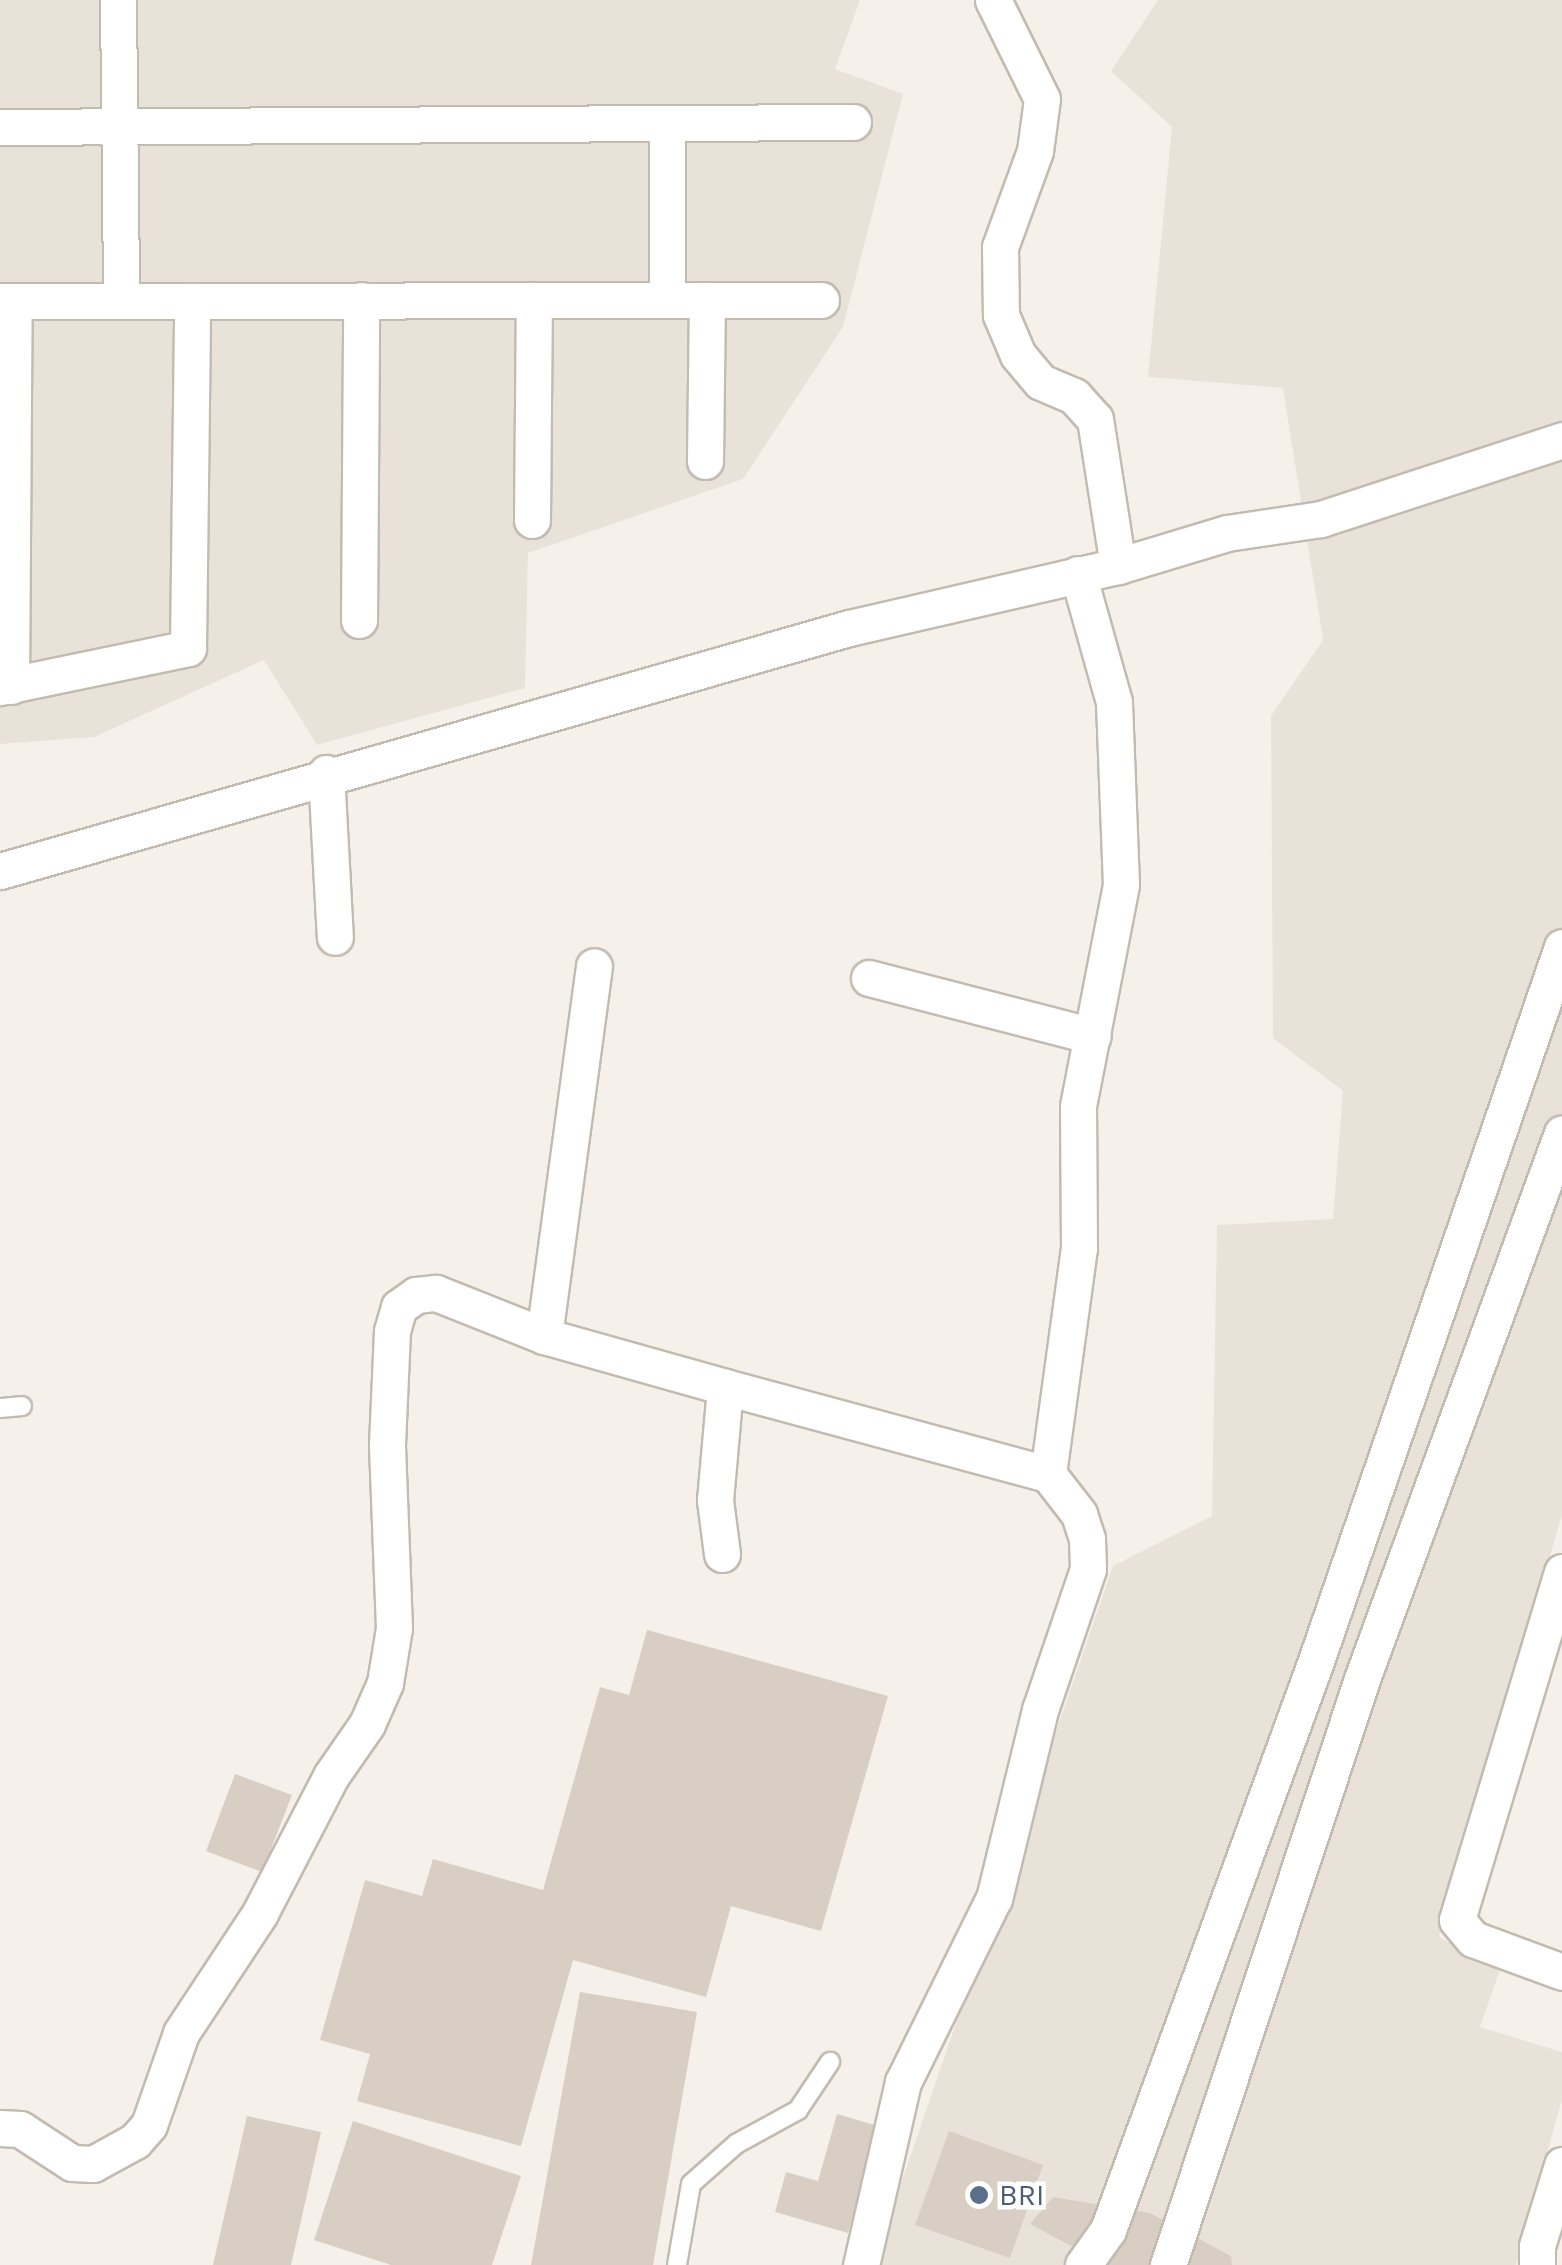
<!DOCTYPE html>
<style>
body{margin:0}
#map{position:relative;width:1562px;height:2265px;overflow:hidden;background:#f5f1ea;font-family:Karla,sans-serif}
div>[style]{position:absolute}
.residential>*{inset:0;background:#e9e2d9}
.building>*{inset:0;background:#d9cec3}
.roads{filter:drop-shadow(2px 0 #c3bbb0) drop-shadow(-2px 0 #c3bbb0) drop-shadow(0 2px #c3bbb0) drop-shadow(0 -2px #c3bbb0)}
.lane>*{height:18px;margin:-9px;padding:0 9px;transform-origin:9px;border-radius:9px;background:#fff}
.street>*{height:35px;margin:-17.5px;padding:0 17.5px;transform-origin:17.5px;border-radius:17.5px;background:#fff}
.dots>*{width:28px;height:28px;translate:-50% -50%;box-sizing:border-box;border:5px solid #fff;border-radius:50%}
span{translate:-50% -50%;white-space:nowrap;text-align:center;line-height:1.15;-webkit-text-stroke:9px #fff;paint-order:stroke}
.service-label{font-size:30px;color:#4e5e75}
.left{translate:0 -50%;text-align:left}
</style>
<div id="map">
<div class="residential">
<i style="clip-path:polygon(0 0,860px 0,835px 69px,903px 94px,843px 327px,743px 479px,528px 553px,525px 688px,317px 745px,264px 660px,94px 737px,0 744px)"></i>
<i style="clip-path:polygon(1158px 0,1562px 0,1562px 1515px,1439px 1937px,1500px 1970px,1480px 2027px,1562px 2052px,1562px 2099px,1516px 2265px,873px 2265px,1113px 1566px,1212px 1516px,1217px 1225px,1333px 1219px,1343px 1091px,1273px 1038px,1271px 716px,1323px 640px,1283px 388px,1148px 377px,1172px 127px,1111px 71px)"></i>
</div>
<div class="building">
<i style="clip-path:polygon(647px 1630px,888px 1696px,821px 1931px,731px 1906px,706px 1997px,573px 1960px,521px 2146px,357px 2101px,370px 2054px,320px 2040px,365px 1880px,422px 1896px,433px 1859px,543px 1890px,600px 1687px,629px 1695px)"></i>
<i style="clip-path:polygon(235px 1774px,292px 1795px,262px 1872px,206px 1851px)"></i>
<i style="clip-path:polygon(580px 1992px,697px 2012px,653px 2265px,531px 2265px)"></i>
<i style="clip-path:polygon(837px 2114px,878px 2126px,848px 2233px,775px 2212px,786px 2172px,818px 2181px)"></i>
<i style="clip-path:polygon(247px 2116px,321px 2132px,291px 2265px,213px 2265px)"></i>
<i style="clip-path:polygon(353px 2121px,521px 2176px,492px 2265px,391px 2265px,314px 2240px)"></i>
<i style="clip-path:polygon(949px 2131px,1043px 2165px,1010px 2258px,915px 2225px)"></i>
<i style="clip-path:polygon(1053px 2197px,1150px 2213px,1231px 2256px,1232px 2265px,1107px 2265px,1030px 2224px)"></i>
</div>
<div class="roads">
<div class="lane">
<i style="left:0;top:1408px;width:22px;rotate:-5deg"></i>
<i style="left:677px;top:2265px;width:82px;rotate:-80.2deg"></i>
<i style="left:691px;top:2184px;width:60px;rotate:-41.6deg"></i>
<i style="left:736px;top:2144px;width:71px;rotate:-28.7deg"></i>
<i style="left:798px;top:2110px;width:58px;rotate:-56.3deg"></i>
</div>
<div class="street">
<i style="left:118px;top:0;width:301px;rotate:89.4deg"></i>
<i style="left:993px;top:0;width:110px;rotate:63.7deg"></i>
<i style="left:1042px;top:99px;width:52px;rotate:97.7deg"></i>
<i style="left:1035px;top:151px;width:102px;rotate:110deg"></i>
<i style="left:1000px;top:247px;width:68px;rotate:89.2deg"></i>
<i style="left:1001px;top:315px;width:43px;rotate:67deg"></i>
<i style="left:1018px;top:355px;width:35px;rotate:50deg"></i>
<i style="left:1041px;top:382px;width:36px;rotate:23deg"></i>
<i style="left:1074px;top:396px;width:31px;rotate:48deg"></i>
<i style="left:1095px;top:419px;width:149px;rotate:81.1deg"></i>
<i style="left:667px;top:123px;width:177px;rotate:90deg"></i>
<i style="left:0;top:127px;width:853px;rotate:-0.34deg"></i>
<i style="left:0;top:301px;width:821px;rotate:-0.07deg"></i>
<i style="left:705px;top:461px;width:161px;rotate:-89.3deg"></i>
<i style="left:532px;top:520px;width:220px;rotate:-89.5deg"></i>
<i style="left:359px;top:620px;width:320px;rotate:-89.6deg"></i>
<i style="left:11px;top:686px;width:385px;rotate:-89.6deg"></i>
<i style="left:0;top:687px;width:192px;rotate:-11.7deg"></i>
<i style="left:188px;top:648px;width:347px;rotate:-89.3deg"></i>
<i style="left:326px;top:773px;width:164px;rotate:86.9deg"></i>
<i style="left:0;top:871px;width:883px;rotate:-15.97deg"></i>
<i style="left:849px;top:628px;width:276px;rotate:-13deg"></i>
<i style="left:1118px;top:566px;width:114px;rotate:-16.8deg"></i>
<i style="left:1227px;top:533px;width:95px;rotate:-8.5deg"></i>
<i style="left:1321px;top:519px;width:254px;rotate:-18.1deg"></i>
<i style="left:869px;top:978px;width:231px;rotate:14.5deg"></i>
<i style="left:544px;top:1336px;width:188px;rotate:15.7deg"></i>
<i style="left:1048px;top:1474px;width:228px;rotate:-82.2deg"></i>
<i style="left:1079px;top:1248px;width:142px;rotate:-90.4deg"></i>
<i style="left:1078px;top:1106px;width:225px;rotate:-79deg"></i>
<i style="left:1121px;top:885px;width:183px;rotate:-92.2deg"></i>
<i style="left:1114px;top:702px;width:133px;rotate:-105.7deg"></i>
<i style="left:722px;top:1554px;width:54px;rotate:-97.4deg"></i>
<i style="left:715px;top:1500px;width:113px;rotate:-84.9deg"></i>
<i style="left:725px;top:1387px;width:335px;rotate:15.1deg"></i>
<i style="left:1048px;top:1474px;width:51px;rotate:52.2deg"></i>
<i style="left:1079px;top:1514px;width:26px;rotate:72deg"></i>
<i style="left:1087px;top:1539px;width:30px;rotate:88deg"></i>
<i style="left:1088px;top:1569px;width:149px;rotate:108.8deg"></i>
<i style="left:1040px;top:1710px;width:194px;rotate:103.7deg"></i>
<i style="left:994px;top:1898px;width:205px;rotate:116.3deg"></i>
<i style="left:903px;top:2082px;width:188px;rotate:102.9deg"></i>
<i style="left:1562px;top:1572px;width:363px;rotate:106.8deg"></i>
<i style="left:1457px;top:1920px;width:25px;rotate:50deg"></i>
<i style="left:1473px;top:1939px;width:95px;rotate:20.3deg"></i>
<i style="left:0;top:2128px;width:20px;rotate:3deg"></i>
<i style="left:20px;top:2129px;width:62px;rotate:33.2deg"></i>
<i style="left:72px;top:2163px;width:21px;rotate:3deg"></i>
<i style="left:93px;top:2164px;width:48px;rotate:-28.7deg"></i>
<i style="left:135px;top:2141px;width:21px;rotate:-49deg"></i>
<i style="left:149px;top:2125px;width:97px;rotate:-70.8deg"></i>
<i style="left:181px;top:2033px;width:144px;rotate:-56.6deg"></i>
<i style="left:260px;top:1913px;width:154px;rotate:-62.6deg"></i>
<i style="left:331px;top:1776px;width:63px;rotate:-55.3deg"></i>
<i style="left:367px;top:1724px;width:45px;rotate:-66.3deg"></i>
<i style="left:385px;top:1683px;width:56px;rotate:-80.7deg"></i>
<i style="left:394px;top:1628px;width:183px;rotate:-92.2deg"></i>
<i style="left:387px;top:1445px;width:114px;rotate:-87.5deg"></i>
<i style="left:392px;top:1331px;width:25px;rotate:-74deg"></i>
<i style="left:399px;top:1307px;width:21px;rotate:-35deg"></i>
<i style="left:416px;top:1295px;width:20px;rotate:-6deg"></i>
<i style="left:436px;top:1293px;width:116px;rotate:21.7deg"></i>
<i style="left:544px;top:1336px;width:373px;rotate:-82.3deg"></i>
<i style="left:1083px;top:2265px;width:43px;rotate:-54.5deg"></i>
<i style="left:1108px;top:2230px;width:606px;rotate:-69.92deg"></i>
<i style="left:1316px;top:1661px;width:755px;rotate:-70.99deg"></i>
<i style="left:1168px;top:2265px;width:617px;rotate:-71.68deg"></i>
<i style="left:1362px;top:1679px;width:581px;rotate:-69.88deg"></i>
<i style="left:1537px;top:2265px;width:19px;rotate:-90deg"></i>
<i style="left:1537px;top:2246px;width:85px;rotate:-72.8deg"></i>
</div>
</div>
<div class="dots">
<i style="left:979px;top:2195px;background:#5c6f8a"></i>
</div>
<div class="service-label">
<span class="left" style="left:999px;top:2195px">BRI</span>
</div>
</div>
